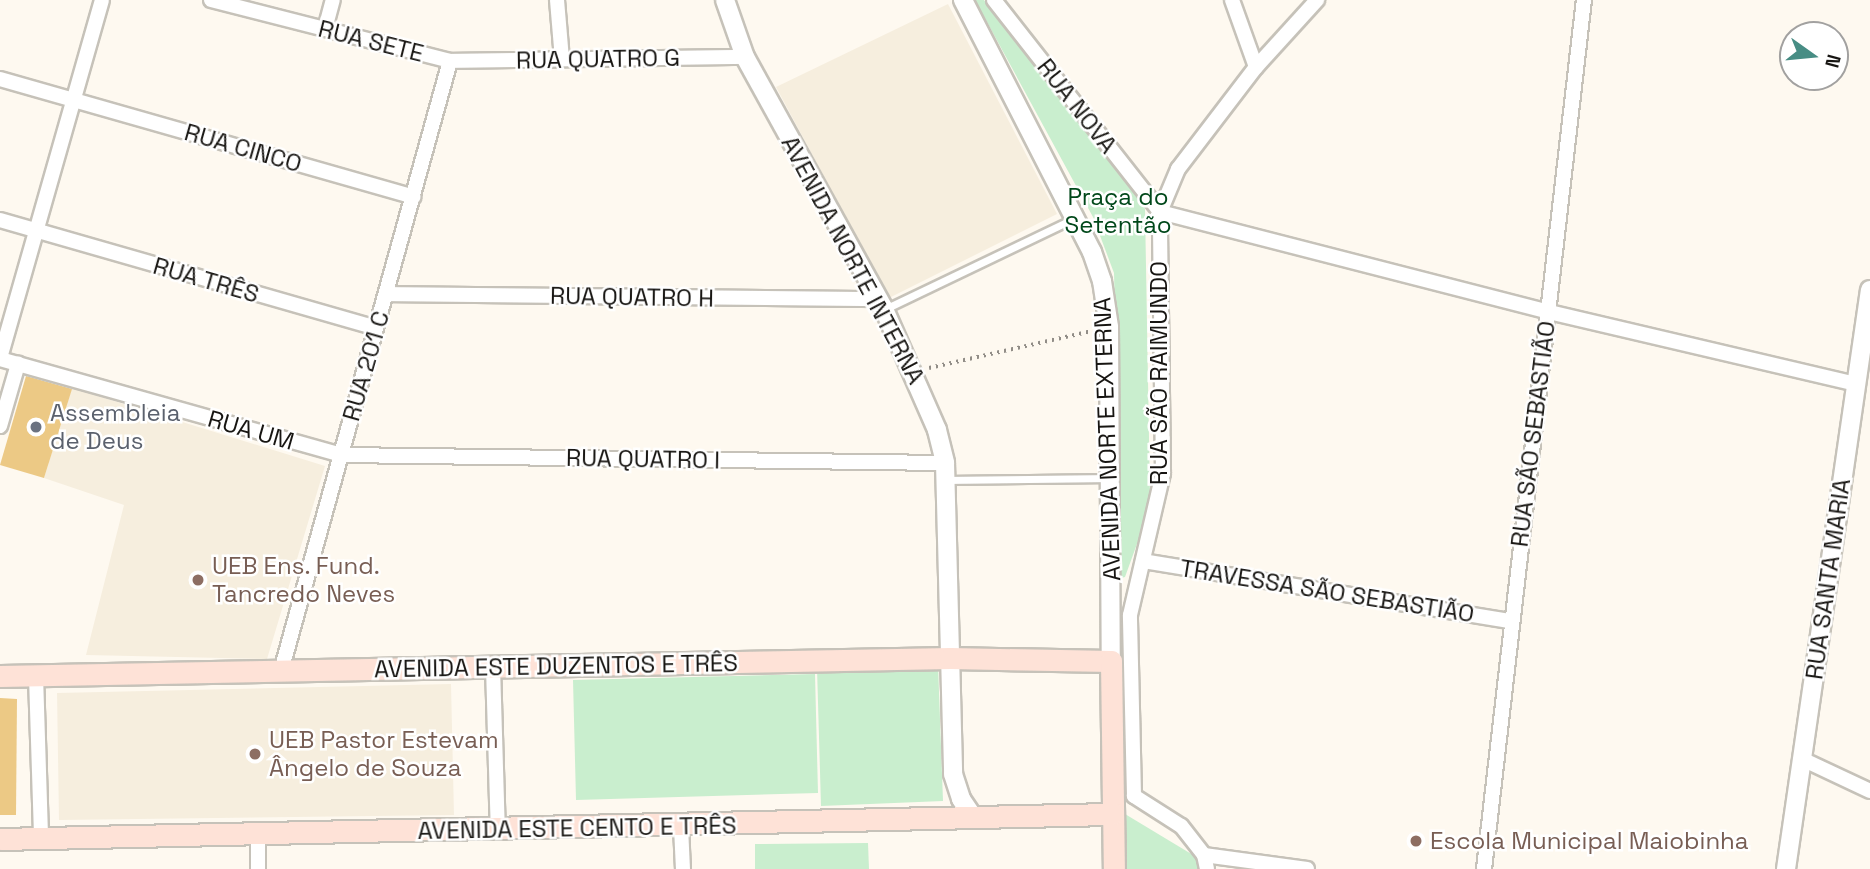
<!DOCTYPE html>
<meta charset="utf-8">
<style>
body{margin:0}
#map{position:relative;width:1870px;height:869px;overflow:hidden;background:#fef9f0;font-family:"Space Grotesk",sans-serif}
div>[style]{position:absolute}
.built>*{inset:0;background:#f6eede}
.green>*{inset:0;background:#c9eece}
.building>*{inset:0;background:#ecc985}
.path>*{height:3.5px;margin-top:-1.75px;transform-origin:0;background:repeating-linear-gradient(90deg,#918d87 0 2px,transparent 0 7px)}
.roads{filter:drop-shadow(2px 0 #c6c2b9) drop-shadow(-2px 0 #c6c2b9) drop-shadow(0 2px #c6c2b9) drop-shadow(0 -2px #c6c2b9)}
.service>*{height:7px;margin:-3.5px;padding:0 3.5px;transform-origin:3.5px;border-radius:3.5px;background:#fff}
.minor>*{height:14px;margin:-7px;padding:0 7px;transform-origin:7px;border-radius:7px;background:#fff}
.tertiary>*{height:18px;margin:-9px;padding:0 9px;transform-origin:9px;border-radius:9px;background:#fff}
.secondary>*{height:21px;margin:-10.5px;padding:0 10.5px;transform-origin:10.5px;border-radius:10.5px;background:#fee2d7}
.dots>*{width:19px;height:19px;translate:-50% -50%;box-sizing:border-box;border:4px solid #fff;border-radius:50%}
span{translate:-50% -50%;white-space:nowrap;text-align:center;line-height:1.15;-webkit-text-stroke:5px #fff;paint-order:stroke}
.street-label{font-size:24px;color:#171512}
.park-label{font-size:24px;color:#00481a}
.worship-label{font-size:24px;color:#5b616d}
.left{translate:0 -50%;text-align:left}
.education-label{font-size:24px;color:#785e54}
.north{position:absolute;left:1779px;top:21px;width:70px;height:70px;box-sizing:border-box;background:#fff;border:2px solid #a2a1a0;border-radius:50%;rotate:105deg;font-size:19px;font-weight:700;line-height:28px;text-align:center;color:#171512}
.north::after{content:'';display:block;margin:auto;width:24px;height:32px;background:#478d84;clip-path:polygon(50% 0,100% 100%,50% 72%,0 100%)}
</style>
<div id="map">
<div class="built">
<i style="clip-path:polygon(948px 4px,1057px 214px,889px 298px,776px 87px)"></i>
<i style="clip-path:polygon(72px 388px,325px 466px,267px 659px,86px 655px,124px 505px,44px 478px)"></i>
<i style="clip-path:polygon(451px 684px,454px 815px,59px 820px,57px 693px)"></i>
</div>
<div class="green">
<i style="clip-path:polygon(975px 0,984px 0,1134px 188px,1145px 209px,1150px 495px,1146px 519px,1125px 577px,1121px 578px,1114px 273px,1093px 217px)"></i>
<i style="clip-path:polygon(938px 664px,943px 801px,821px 806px,817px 668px)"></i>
<i style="clip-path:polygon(815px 674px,818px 793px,576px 800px,573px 680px)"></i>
<i style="clip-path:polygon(1125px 814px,1198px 858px,1199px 869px,1126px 869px)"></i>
<i style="clip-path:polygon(868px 843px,869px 869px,755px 869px,755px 844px)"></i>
</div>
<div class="building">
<i style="clip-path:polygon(26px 376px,72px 389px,44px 478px,0 465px)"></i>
<i style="clip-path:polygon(0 698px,17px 699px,16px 815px,0 815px)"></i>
</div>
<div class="path">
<i style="left:929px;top:368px;width:167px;rotate:-12.8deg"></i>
</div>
<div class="roads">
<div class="service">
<i style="left:885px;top:309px;width:208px;rotate:-25.6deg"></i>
<i style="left:947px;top:480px;width:163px;rotate:-0.7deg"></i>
</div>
<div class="minor">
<i style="left:211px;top:0;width:247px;rotate:14.3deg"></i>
<i style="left:450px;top:61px;width:295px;rotate:-0.8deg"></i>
<i style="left:557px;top:0;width:59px;rotate:85.2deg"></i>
<i style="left:994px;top:0;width:269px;rotate:51.9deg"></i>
<i style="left:1232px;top:0;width:71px;rotate:70.3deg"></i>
<i style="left:325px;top:29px;width:30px;rotate:-75deg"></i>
<i style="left:0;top:79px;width:430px;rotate:15.9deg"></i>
<i style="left:1160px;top:212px;width:402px;rotate:14.4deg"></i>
<i style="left:1549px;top:312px;width:315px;rotate:13.2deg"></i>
<i style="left:0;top:220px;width:391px;rotate:16deg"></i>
<i style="left:386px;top:294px;width:493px;rotate:0.6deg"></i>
<i style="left:0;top:358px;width:372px;rotate:-74.1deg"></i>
<i style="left:0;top:359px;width:354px;rotate:15.7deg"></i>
<i style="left:341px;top:455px;width:604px;rotate:0.76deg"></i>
<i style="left:0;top:426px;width:65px;rotate:-73.8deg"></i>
<i style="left:1143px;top:561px;width:372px;rotate:9.3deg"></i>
<i style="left:493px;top:667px;width:164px;rotate:88.3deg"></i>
<i style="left:281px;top:671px;width:633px;rotate:-74.51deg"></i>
<i style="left:36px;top:676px;width:163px;rotate:88.2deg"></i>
<i style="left:1802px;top:759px;width:75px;rotate:25.2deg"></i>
<i style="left:681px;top:827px;width:42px;rotate:87.3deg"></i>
<i style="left:1204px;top:855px;width:104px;rotate:7.7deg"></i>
<i style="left:258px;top:869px;width:36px;rotate:-90deg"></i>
<i style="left:1207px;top:869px;width:14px;rotate:-102deg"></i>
<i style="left:1204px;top:855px;width:37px;rotate:-128deg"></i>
<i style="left:1181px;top:826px;width:56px;rotate:-147.4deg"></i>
<i style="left:1134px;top:796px;width:181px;rotate:-91.3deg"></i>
<i style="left:1130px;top:615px;width:146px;rotate:-76.9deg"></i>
<i style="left:1163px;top:473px;width:261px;rotate:-90.7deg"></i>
<i style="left:1160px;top:212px;width:47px;rotate:-67.3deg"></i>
<i style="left:1178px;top:169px;width:128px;rotate:-52.6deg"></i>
<i style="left:1256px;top:67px;width:91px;rotate:-47.7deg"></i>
<i style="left:1484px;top:869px;width:875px;rotate:-83.44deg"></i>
</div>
<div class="tertiary">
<i style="left:725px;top:0;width:60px;rotate:70.7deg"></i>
<i style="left:745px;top:57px;width:288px;rotate:61.1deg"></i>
<i style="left:884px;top:309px;width:132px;rotate:66.3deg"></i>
<i style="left:937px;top:430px;width:34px;rotate:76deg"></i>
<i style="left:945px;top:463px;width:311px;rotate:88.5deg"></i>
<i style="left:953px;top:774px;width:26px;rotate:72deg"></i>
<i style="left:961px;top:799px;width:23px;rotate:56deg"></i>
<i style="left:963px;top:0;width:283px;rotate:62.9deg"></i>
<i style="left:1092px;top:252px;width:31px;rotate:71deg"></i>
<i style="left:1102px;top:281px;width:47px;rotate:81.3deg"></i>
<i style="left:1109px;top:327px;width:334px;rotate:89.7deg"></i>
<i style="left:1786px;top:869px;width:585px;rotate:-81.75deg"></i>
</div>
<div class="secondary">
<i style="left:0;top:676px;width:950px;rotate:-1.09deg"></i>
<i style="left:950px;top:658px;width:161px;rotate:1.1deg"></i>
<i style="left:1111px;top:661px;width:208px;rotate:89.2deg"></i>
<i style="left:0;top:839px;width:1113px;rotate:-1.29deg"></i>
</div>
</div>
<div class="dots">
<i style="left:36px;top:427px;background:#6b7280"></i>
<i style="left:198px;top:580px;background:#8d6e63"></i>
<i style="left:255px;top:754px;background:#8d6e63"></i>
<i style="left:1416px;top:841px;background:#8d6e63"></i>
</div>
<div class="street-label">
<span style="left:371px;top:41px;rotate:14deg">RUA SETE</span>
<span style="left:598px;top:59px;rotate:-1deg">RUA QUATRO G</span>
<span style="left:1077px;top:106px;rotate:52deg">RUA NOVA</span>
<span style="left:243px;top:148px;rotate:16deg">RUA CINCO</span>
<span style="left:853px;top:260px;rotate:62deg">AVENIDA NORTE INTERNA</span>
<span style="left:206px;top:280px;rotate:16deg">RUA TRÊS</span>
<span style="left:632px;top:297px;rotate:1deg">RUA QUATRO H</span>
<span style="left:366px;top:366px;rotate:-74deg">RUA 201 C</span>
<span style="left:1159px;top:373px;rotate:-90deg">RUA SÃO RAIMUNDO</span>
<span style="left:251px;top:430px;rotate:16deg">RUA UM</span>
<span style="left:1533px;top:434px;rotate:-83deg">RUA SÃO SEBASTIÃO</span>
<span style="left:1107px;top:439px;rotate:-92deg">AVENIDA NORTE EXTERNA</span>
<span style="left:643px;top:459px;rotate:1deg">RUA QUATRO I</span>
<span style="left:1828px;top:579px;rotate:-82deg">RUA SANTA MARIA</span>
<span style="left:1327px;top:591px;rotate:9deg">TRAVESSA SÃO SEBASTIÃO</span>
<span style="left:556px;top:666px;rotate:-1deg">AVENIDA ESTE DUZENTOS E TRÊS</span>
<span style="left:577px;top:828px;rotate:-1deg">AVENIDA ESTE CENTO E TRÊS</span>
</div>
<div class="park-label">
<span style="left:1118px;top:211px">Praça do<br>Setentão</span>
</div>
<div class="worship-label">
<span class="left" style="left:50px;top:427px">Assembleia<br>de Deus</span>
</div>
<div class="education-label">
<span class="left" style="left:212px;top:580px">UEB Ens. Fund.<br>Tancredo Neves</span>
<span class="left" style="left:269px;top:754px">UEB Pastor Estevam<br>Ângelo de Souza</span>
<span class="left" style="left:1430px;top:841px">Escola Municipal Maiobinha</span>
</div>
<div class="north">N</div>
</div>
